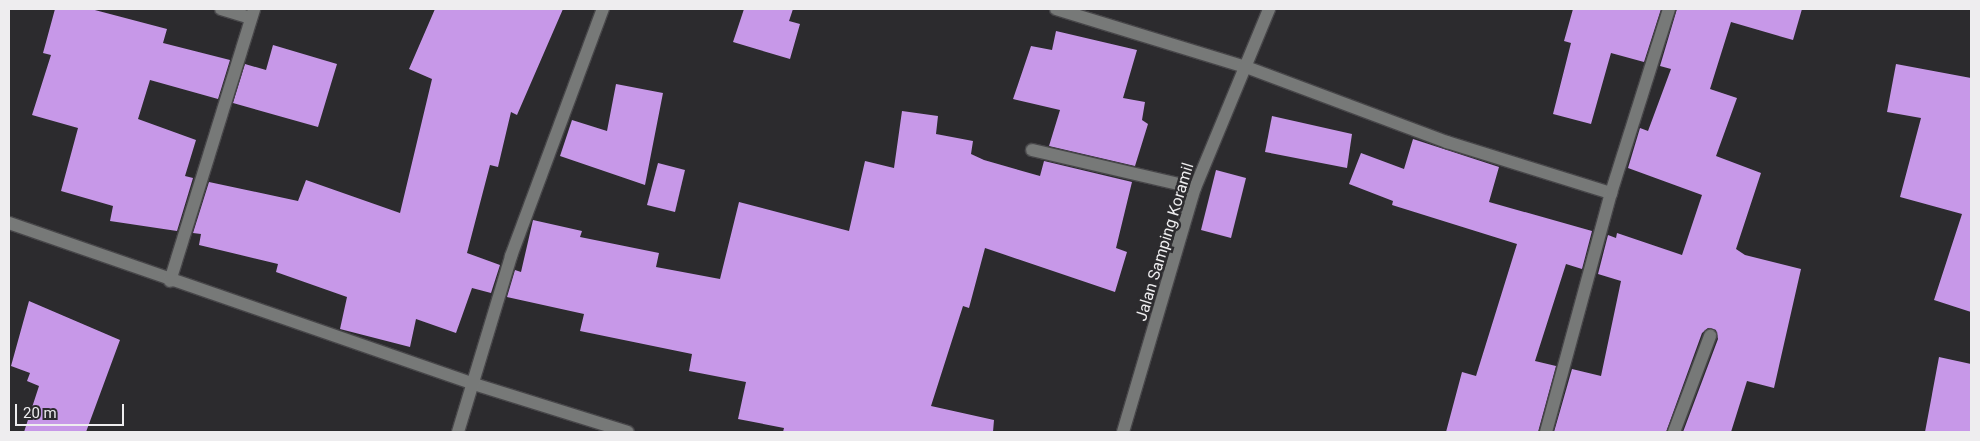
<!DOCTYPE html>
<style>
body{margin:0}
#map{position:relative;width:1980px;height:441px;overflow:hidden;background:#2c2b2e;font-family:Roboto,sans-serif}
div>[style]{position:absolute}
.building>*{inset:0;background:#c798e8}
.roads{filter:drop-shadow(1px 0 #474649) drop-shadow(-1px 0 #474649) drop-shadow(0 1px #474649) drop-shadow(0 -1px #474649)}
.minor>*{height:12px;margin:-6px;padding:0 6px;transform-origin:6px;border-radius:6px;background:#777978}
span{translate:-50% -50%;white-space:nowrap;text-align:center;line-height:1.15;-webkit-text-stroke:5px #2c2b2e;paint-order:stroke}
.street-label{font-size:16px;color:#eeedef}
.frame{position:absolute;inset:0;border:10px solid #eeedef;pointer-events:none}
.scale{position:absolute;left:15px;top:404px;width:109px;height:22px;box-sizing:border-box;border:2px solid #eeedef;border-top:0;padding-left:6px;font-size:15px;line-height:18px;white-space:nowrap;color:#eeedef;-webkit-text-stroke:4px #2c2b2e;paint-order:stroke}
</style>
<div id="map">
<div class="building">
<i style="clip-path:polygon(55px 9px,91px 9px,167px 29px,163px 43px,230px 60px,218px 99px,150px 80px,138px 119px,196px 140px,185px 176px,193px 178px,177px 231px,110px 221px,113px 206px,61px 191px,78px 128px,32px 115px,51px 55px,43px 53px)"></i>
<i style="clip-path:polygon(435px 9px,563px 9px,517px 115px,511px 112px,498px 167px,490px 165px,467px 253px,500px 265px,491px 293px,472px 288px,456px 333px,416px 319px,410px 347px,340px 329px,347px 297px,276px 272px,278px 264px,199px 245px,201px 234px,193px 233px,209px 182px,298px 201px,306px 180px,400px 213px,432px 79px,409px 69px)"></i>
<i style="clip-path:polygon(744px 9px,793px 9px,789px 21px,800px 24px,790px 59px,733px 42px)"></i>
<i style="clip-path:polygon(1573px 9px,1661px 9px,1644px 62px,1611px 53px,1591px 124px,1553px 114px,1571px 43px,1564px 41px)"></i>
<i style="clip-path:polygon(1677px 9px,1802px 9px,1793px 40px,1731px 22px,1710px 89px,1737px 98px,1716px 156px,1761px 173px,1736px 249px,1745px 255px,1801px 269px,1774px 388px,1747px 381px,1731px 432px,1683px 432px,1718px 339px,1716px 330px,1708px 328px,1702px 333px,1666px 432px,1554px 432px,1572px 369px,1601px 376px,1621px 281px,1598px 274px,1608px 235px,1616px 238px,1617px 233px,1682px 255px,1702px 195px,1628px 168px,1640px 128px,1648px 131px,1671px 69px,1660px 66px)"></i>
<i style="clip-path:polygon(1056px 31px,1137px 50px,1123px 98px,1145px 102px,1142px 120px,1148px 124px,1135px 166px,1049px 146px,1060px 110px,1013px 99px,1031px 46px,1052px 50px)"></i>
<i style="clip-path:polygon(273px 45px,337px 64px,318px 127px,233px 103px,245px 64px,266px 70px)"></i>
<i style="clip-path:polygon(1896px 64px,1971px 78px,1971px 312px,1934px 300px,1962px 214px,1900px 197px,1921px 118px,1887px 112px)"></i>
<i style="clip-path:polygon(616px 84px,663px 93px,645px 185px,560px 156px,572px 120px,607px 131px)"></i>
<i style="clip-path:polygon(902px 111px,938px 116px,936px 134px,973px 141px,971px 154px,984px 160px,1040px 176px,1044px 161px,1132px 182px,1116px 248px,1127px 252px,1115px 292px,985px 248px,969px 308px,963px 306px,931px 406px,994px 420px,993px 432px,783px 432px,784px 428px,738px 419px,746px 382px,689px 371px,692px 354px,580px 331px,584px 314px,507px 297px,515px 270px,521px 272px,533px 220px,582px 231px,580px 237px,659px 253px,656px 267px,720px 279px,739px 202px,849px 231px,865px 161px,894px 168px)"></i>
<i style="clip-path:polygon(1272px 116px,1352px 134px,1347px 168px,1265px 152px)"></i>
<i style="clip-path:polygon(1413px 139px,1499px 167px,1489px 202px,1592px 231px,1582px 269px,1566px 264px,1535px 361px,1556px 366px,1538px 432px,1446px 432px,1462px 372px,1476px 376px,1517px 244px,1392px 205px,1393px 201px,1349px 184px,1361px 153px,1404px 169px)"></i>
<i style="clip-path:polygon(658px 163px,685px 170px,675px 212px,647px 205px)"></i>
<i style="clip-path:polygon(1216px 170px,1246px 178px,1231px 238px,1201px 230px)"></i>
<i style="clip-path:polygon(29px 301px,120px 340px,86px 432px,24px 432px,39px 386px,27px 381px,30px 373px,11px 366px)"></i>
<i style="clip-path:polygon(1939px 357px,1971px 364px,1971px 432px,1925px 432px)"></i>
</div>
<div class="roads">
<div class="minor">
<i style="left:221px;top:9px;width:31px;rotate:17deg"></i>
<i style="left:1056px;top:9px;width:199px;rotate:17deg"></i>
<i style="left:1246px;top:67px;width:215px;rotate:20.5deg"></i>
<i style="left:1447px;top:142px;width:172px;rotate:17.3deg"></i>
<i style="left:1032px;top:150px;width:167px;rotate:13.1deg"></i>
<i style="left:9px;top:223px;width:492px;rotate:19.1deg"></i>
<i style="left:474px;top:384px;width:161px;rotate:17.3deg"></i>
<i style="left:170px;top:281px;width:285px;rotate:-72.8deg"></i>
<i style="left:458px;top:432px;width:184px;rotate:-73.2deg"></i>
<i style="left:511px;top:256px;width:264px;rotate:-69.6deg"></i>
<i style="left:1123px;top:432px;width:254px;rotate:-73.6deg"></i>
<i style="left:1195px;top:188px;width:194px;rotate:-67.5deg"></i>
<i style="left:1546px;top:432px;width:248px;rotate:-74.8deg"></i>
<i style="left:1611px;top:193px;width:193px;rotate:-72.5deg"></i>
<i style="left:1674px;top:432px;width:103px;rotate:-69.4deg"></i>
</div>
</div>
<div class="street-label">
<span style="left:1165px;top:242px;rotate:-73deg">Jalan Samping Koramil</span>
</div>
<div class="frame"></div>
<div class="scale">20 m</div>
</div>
